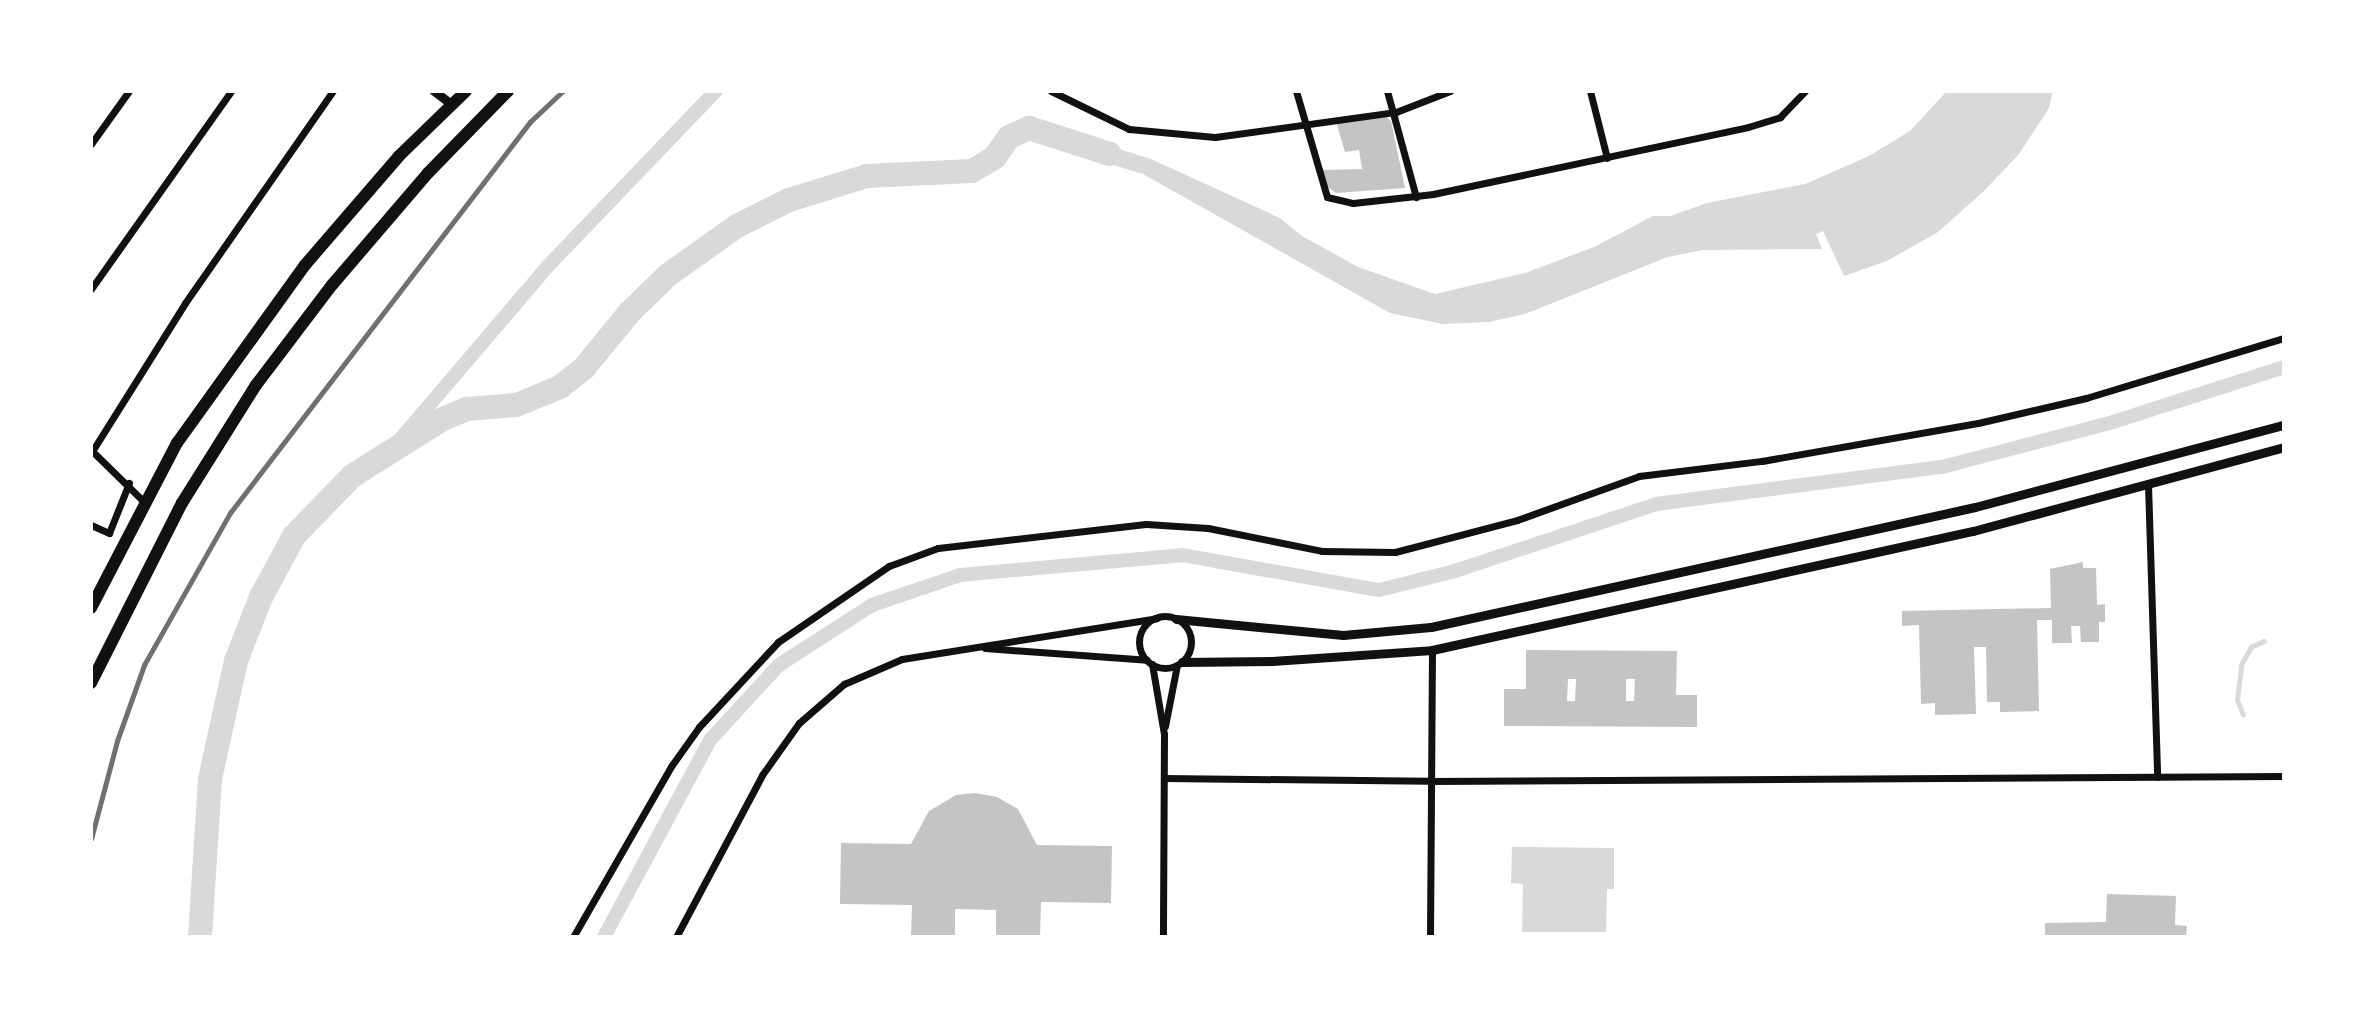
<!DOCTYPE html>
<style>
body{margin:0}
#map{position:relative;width:2375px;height:1028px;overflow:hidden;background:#fff;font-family:"Playfair Display",serif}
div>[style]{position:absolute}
.water>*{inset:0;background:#d9d9d9}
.stream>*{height:4.5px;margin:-2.25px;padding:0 2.25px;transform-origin:2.25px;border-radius:2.25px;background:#d9d9d9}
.canal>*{height:14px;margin:-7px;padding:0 7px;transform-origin:7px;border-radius:7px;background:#d9d9d9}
.river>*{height:24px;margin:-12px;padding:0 12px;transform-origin:12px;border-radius:12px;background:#d9d9d9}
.building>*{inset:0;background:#c4c4c4}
.minor>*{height:7px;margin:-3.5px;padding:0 3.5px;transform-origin:3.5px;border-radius:3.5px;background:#111}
.minor>.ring{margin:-3.5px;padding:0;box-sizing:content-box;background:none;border:7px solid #111;border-radius:50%}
.tertiary>*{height:9px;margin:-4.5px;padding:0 4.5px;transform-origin:4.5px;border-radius:4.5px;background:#111}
.trunk>*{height:12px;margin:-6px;padding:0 6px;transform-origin:6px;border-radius:6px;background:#111}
.rail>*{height:4.5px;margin:-2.25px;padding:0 2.25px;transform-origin:2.25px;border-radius:2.25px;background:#707070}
span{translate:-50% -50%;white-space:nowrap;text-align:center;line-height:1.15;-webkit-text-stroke:6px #fff;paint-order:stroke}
.frame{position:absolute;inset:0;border:93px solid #fff;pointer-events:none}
</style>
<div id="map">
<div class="water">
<i style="clip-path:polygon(1947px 91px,2053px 91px,2049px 108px,2019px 154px,1983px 192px,1938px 232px,1887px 261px,1844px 276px,1823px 231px,1816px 234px,1822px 249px,1703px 250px,1668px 257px,1525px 314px,1489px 322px,1443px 324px,1390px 313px,1143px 174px,1063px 150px,1063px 142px,1103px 144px,1151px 159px,1280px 218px,1302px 236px,1358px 267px,1435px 294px,1525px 273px,1594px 247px,1653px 216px,1670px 216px,1707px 203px,1805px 184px,1869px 156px,1910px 131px)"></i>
<i style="clip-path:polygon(1512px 847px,1614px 848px,1614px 889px,1607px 889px,1606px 932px,1522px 932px,1523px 884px,1511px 883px)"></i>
</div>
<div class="stream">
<i style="left:2243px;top:715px;width:16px;rotate:-112deg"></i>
<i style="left:2237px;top:700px;width:35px;rotate:-83deg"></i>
<i style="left:2241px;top:665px;width:21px;rotate:-61deg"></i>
<i style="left:2251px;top:647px;width:14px;rotate:-25deg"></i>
</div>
<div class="canal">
<i style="left:396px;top:444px;width:233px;rotate:-49.5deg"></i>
<i style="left:547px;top:267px;width:244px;rotate:-46.2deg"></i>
<i style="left:604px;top:937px;width:224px;rotate:-61.7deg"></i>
<i style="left:710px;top:740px;width:102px;rotate:-47.4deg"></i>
<i style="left:779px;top:665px;width:111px;rotate:-32.8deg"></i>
<i style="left:872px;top:605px;width:93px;rotate:-18.8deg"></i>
<i style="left:960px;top:575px;width:223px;rotate:-5.1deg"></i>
<i style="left:1182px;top:555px;width:200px;rotate:10.1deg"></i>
<i style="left:1379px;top:590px;width:78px;rotate:-14deg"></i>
<i style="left:1455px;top:571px;width:212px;rotate:-18.4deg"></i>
<i style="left:1656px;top:504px;width:288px;rotate:-7.4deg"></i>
<i style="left:1942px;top:467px;width:177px;rotate:-14.7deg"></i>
<i style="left:2113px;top:422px;width:180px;rotate:-17.8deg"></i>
</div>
<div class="river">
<i style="left:200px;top:937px;width:158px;rotate:-86.4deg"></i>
<i style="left:210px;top:779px;width:121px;rotate:-77.6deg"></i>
<i style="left:236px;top:661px;width:69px;rotate:-68.7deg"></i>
<i style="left:261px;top:597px;width:69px;rotate:-61.6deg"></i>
<i style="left:294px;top:536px;width:83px;rotate:-46deg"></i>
<i style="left:352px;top:476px;width:107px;rotate:-32.1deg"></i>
<i style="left:443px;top:419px;width:26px;rotate:-23deg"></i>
<i style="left:467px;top:409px;width:49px;rotate:-4.7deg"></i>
<i style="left:516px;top:405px;width:48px;rotate:-22.2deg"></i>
<i style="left:560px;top:387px;width:31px;rotate:-38deg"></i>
<i style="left:584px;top:368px;width:71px;rotate:-50.7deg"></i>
<i style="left:629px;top:313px;width:54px;rotate:-44.3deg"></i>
<i style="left:668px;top:275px;width:85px;rotate:-35.4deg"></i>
<i style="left:737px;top:226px;width:58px;rotate:-26.6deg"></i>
<i style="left:789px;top:200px;width:82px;rotate:-17.1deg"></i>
<i style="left:867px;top:176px;width:105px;rotate:-2.7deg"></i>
<i style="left:972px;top:171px;width:27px;rotate:-31deg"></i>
<i style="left:995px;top:157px;width:24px;rotate:-55deg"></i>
<i style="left:1009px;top:137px;width:22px;rotate:-24deg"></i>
<i style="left:1029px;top:128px;width:85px;rotate:17.8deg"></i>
</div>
<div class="building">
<i style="clip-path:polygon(1385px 116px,1391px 121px,1405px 188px,1336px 193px,1325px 185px,1322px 170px,1362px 169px,1359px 150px,1345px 152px,1337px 125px,1341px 121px)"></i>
<i style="clip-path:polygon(2083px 562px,2083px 568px,2096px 568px,2097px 605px,2105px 604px,2105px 622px,2099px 622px,2099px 642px,2081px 642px,2080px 626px,2071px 626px,2072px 643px,2052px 643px,2052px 620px,2037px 620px,2039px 711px,2000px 712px,2000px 702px,1987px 702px,1986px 647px,1974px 647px,1976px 714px,1935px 715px,1935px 703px,1921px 704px,1919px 625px,1902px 626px,1902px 611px,2051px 608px,2050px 569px)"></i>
<i style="clip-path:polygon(evenodd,1526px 650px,1677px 651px,1676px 695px,1697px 695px,1697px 727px,1504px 726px,1504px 689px,1526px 689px,1526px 650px,1568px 679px,1576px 679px,1575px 701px,1567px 701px,1568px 679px,1526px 650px,1626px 679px,1635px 679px,1634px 701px,1626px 701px,1626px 679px)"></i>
<i style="clip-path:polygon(975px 793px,997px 797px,1018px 809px,1037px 845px,1112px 846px,1111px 903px,1041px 902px,1040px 937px,996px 937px,996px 910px,955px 909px,955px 937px,911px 937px,912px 905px,840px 904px,841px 843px,911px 844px,929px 811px,956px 795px)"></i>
<i style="clip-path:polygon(2107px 894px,2176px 896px,2175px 925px,2187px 926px,2186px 937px,2045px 937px,2045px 923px,2106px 922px)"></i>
</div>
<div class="minor">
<i style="left:1051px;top:91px;width:87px;rotate:26deg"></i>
<i style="left:1129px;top:129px;width:86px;rotate:5.3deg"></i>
<i style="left:1215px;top:137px;width:183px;rotate:-7.9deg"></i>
<i style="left:1396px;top:112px;width:58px;rotate:-21.3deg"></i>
<i style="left:1296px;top:91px;width:110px;rotate:73.7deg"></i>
<i style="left:1327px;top:197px;width:27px;rotate:13deg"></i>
<i style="left:1353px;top:203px;width:81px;rotate:-6.4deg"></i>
<i style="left:1433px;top:194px;width:322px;rotate:-12deg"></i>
<i style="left:1748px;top:127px;width:34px;rotate:-17deg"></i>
<i style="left:1780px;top:117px;width:36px;rotate:-46deg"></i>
<i style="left:1387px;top:91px;width:110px;rotate:74.7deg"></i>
<i style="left:1590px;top:91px;width:69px;rotate:75.8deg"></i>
<i style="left:91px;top:144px;width:65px;rotate:-54.4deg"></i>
<i style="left:91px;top:289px;width:242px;rotate:-54.7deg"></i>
<i style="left:91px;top:450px;width:73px;rotate:44.4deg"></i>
<i style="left:91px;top:453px;width:177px;rotate:-57.9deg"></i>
<i style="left:185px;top:303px;width:259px;rotate:-55.1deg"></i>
<i style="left:2148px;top:484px;width:293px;rotate:88.2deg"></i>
<i style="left:91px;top:525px;width:20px;rotate:24deg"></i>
<i style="left:109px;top:533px;width:54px;rotate:-68.2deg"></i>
<i class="ring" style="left:1139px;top:616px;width:45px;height:45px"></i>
<i style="left:985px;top:648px;width:162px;rotate:4.2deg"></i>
<i style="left:1152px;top:664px;width:71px;rotate:80.3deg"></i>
<i style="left:1164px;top:734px;width:203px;rotate:90.3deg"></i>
<i style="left:1165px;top:726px;width:62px;rotate:-78.9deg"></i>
<i style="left:1164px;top:778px;width:265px;rotate:0.6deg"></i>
<i style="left:1429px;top:781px;width:855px;rotate:-0.34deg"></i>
<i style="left:573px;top:937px;width:198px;rotate:-60.1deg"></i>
<i style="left:672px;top:765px;width:47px;rotate:-54.6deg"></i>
<i style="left:699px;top:727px;width:116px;rotate:-47.1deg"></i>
<i style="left:778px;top:642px;width:135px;rotate:-34.4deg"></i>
<i style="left:889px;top:566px;width:52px;rotate:-20.2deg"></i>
<i style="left:938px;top:548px;width:209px;rotate:-6.6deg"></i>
<i style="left:1146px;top:524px;width:62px;rotate:3.7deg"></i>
<i style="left:1208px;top:528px;width:116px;rotate:11.4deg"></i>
<i style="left:1322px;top:551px;width:73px;rotate:0.8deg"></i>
<i style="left:1395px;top:552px;width:126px;rotate:-14.7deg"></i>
<i style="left:1517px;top:520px;width:130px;rotate:-19.8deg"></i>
<i style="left:1639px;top:476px;width:124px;rotate:-7deg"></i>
<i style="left:1762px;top:461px;width:219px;rotate:-10deg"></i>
<i style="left:1978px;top:423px;width:111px;rotate:-13deg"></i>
<i style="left:2086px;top:398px;width:207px;rotate:-16.9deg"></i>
<i style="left:676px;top:937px;width:183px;rotate:-62deg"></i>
<i style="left:762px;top:775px;width:64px;rotate:-54.6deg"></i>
<i style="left:799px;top:723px;width:60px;rotate:-40.9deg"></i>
<i style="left:844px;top:684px;width:63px;rotate:-23.3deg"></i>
<i style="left:902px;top:659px;width:258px;rotate:-9.1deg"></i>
<i style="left:1430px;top:937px;width:287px;rotate:-89.6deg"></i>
</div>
<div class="tertiary">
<i style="left:434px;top:91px;width:21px;rotate:37deg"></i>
<i style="left:1176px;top:619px;width:168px;rotate:5.5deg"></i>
<i style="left:1343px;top:635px;width:88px;rotate:-5.2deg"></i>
<i style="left:1431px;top:627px;width:557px;rotate:-12.44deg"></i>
<i style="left:1975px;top:507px;width:320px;rotate:-14.9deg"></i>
<i style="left:1182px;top:662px;width:90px;rotate:-0.6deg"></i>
<i style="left:1272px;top:661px;width:160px;rotate:-3.9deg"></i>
<i style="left:1432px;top:650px;width:554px;rotate:-12.41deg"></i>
<i style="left:1973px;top:531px;width:322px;rotate:-15.1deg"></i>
</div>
<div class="trunk">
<i style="left:91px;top:608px;width:186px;rotate:-62.5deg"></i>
<i style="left:177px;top:443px;width:219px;rotate:-54.3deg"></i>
<i style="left:305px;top:265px;width:144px;rotate:-49.2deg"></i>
<i style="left:399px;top:156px;width:93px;rotate:-44.1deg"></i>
<i style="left:91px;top:683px;width:202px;rotate:-63.2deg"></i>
<i style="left:182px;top:503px;width:139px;rotate:-57.9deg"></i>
<i style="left:256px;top:385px;width:126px;rotate:-52.8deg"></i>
<i style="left:332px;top:285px;width:148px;rotate:-49.4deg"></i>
<i style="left:428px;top:173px;width:115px;rotate:-45.7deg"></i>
</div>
<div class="rail">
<i style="left:91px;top:839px;width:101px;rotate:-75.1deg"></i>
<i style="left:117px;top:741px;width:81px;rotate:-70.4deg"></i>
<i style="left:144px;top:665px;width:175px;rotate:-60.5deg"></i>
<i style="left:230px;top:513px;width:493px;rotate:-52.5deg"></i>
<i style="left:530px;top:122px;width:45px;rotate:-43.2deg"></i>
</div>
<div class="frame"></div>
</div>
